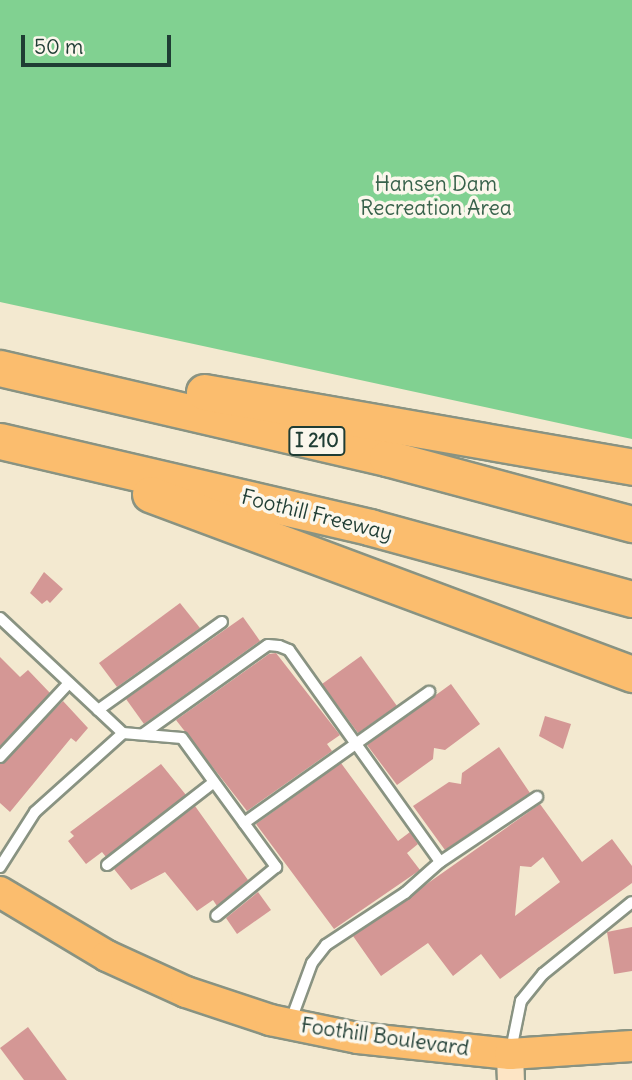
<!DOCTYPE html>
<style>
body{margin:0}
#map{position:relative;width:632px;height:1080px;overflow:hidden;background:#f3e9d0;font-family:Delius,sans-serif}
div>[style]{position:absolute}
.green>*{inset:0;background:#81d191}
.building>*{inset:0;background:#d49795}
.roads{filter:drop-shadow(2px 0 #899382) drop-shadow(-2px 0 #899382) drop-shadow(0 2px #899382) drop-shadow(0 -2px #899382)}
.lane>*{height:10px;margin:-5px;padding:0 5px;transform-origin:5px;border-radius:5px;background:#fff}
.secondary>*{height:26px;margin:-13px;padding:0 13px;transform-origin:13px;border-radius:13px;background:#fde5c5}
.primary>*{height:30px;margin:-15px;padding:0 15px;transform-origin:15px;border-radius:15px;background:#fbbd6e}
.highway>*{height:35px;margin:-17.5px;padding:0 17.5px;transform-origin:17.5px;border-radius:17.5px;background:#fbbd6e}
span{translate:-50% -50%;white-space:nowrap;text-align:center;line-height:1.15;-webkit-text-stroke:7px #fbf7ec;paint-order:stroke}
.shield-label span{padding:2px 5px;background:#fbf7ec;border:2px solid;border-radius:5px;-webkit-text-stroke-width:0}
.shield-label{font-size:19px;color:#1f3d34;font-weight:700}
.park-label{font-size:21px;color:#38624b}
.street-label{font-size:21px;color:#1f3d34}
.scale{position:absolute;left:21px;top:35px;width:150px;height:32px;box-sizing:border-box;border:4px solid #1f3d34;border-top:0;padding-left:9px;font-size:21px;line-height:24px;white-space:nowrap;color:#1f3d34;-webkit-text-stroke:5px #fbf7ec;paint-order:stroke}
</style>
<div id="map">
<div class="green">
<i style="clip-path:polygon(0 0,632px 0,632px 439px,0 302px)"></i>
</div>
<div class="building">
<i style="clip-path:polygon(44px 572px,63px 589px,50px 603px,47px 600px,42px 604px,30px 593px)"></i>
<i style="clip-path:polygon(180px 603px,200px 628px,117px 687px,99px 663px)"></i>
<i style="clip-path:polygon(243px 617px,260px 641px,144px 724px,126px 699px)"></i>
<i style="clip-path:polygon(276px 653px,340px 735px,327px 744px,332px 751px,247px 811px,176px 720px,269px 654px)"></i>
<i style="clip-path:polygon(361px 656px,397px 706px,358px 733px,322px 684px)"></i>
<i style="clip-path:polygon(0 657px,20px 677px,28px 670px,50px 693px,0 746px)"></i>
<i style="clip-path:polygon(451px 684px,480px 724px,445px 750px,434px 748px,433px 759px,397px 785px,367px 745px)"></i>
<i style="clip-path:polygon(63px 701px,88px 728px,76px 742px,71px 738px,10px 812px,0 803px,0 764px)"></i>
<i style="clip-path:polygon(545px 716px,571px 724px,563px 749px,539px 736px)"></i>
<i style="clip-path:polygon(499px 747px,530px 793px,445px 850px,413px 806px,449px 782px,461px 784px,462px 773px)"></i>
<i style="clip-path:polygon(341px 763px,398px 841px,410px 832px,418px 844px,407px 853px,420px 870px,334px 929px,256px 824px)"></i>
<i style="clip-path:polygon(161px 764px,186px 795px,106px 857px,102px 852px,86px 864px,68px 841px,74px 836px,70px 832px)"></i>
<i style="clip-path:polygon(evenodd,540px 804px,582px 862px,612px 839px,632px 866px,632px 883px,500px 979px,481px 954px,453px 976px,428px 943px,381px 976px,353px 936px,540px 804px,543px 857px,560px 882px,515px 916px,520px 866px,531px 867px,543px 857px)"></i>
<i style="clip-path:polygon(195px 806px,248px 880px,217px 906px,213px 900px,197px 911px,165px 872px,131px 890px,114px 869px)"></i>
<i style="clip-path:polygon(258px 892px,271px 910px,237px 934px,226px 918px)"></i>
<i style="clip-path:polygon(632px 927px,632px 971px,614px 974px,607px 932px)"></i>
<i style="clip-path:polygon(28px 1027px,67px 1080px,24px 1080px,0 1048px)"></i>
</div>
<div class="roads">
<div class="lane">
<i style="left:0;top:618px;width:168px;rotate:43.1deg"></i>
<i style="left:123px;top:733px;width:59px;rotate:4.8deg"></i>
<i style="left:182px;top:738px;width:160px;rotate:53.9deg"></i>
<i style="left:276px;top:867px;width:77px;rotate:140.8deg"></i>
<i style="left:98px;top:710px;width:152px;rotate:-35.4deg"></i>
<i style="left:143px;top:734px;width:153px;rotate:-35.5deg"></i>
<i style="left:268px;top:645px;width:11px;rotate:5deg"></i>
<i style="left:279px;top:646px;width:11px;rotate:22deg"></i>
<i style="left:289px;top:650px;width:260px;rotate:54.5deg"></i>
<i style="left:440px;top:862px;width:117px;rotate:-33.8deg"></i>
<i style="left:0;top:757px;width:101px;rotate:-47deg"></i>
<i style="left:244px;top:823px;width:227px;rotate:-35.3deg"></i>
<i style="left:107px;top:865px;width:135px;rotate:-37.8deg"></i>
<i style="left:0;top:867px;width:65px;rotate:-57.5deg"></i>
<i style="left:35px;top:812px;width:118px;rotate:-41.9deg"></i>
<i style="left:291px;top:1020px;width:61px;rotate:-69.8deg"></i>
<i style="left:312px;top:963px;width:23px;rotate:-52deg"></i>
<i style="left:326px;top:945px;width:95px;rotate:-33.4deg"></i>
<i style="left:405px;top:893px;width:47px;rotate:-41.5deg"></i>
<i style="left:511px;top:1050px;width:50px;rotate:-78.5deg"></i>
<i style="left:521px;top:1001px;width:35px;rotate:-51deg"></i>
<i style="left:543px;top:974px;width:114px;rotate:-39deg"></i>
</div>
<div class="secondary">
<i style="left:510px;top:1054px;width:26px;rotate:88deg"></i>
</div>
<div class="primary">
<i style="left:0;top:892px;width:125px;rotate:30.9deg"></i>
<i style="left:107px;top:956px;width:87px;rotate:24.5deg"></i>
<i style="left:186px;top:992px;width:89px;rotate:18.4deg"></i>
<i style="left:270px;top:1020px;width:90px;rotate:11.6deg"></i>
<i style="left:358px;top:1038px;width:153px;rotate:6deg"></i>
<i style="left:510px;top:1054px;width:122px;rotate:-3.8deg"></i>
</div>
<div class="highway">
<i style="left:0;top:368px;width:397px;rotate:13.1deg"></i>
<i style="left:387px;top:458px;width:254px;rotate:15.1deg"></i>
<i style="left:204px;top:392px;width:435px;rotate:9.9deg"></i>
<i style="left:0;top:441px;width:379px;rotate:13.1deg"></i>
<i style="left:369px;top:527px;width:273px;rotate:15.3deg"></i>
<i style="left:150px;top:494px;width:515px;rotate:20.48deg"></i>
</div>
</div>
<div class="shield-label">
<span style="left:317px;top:441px">I 210</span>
</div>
<div class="park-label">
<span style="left:436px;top:196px">Hansen Dam<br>Recreation Area</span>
</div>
<div class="street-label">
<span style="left:317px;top:515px;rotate:14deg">Foothill Freeway</span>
<span style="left:385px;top:1037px;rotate:8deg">Foothill Boulevard</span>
</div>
<div class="scale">50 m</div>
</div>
